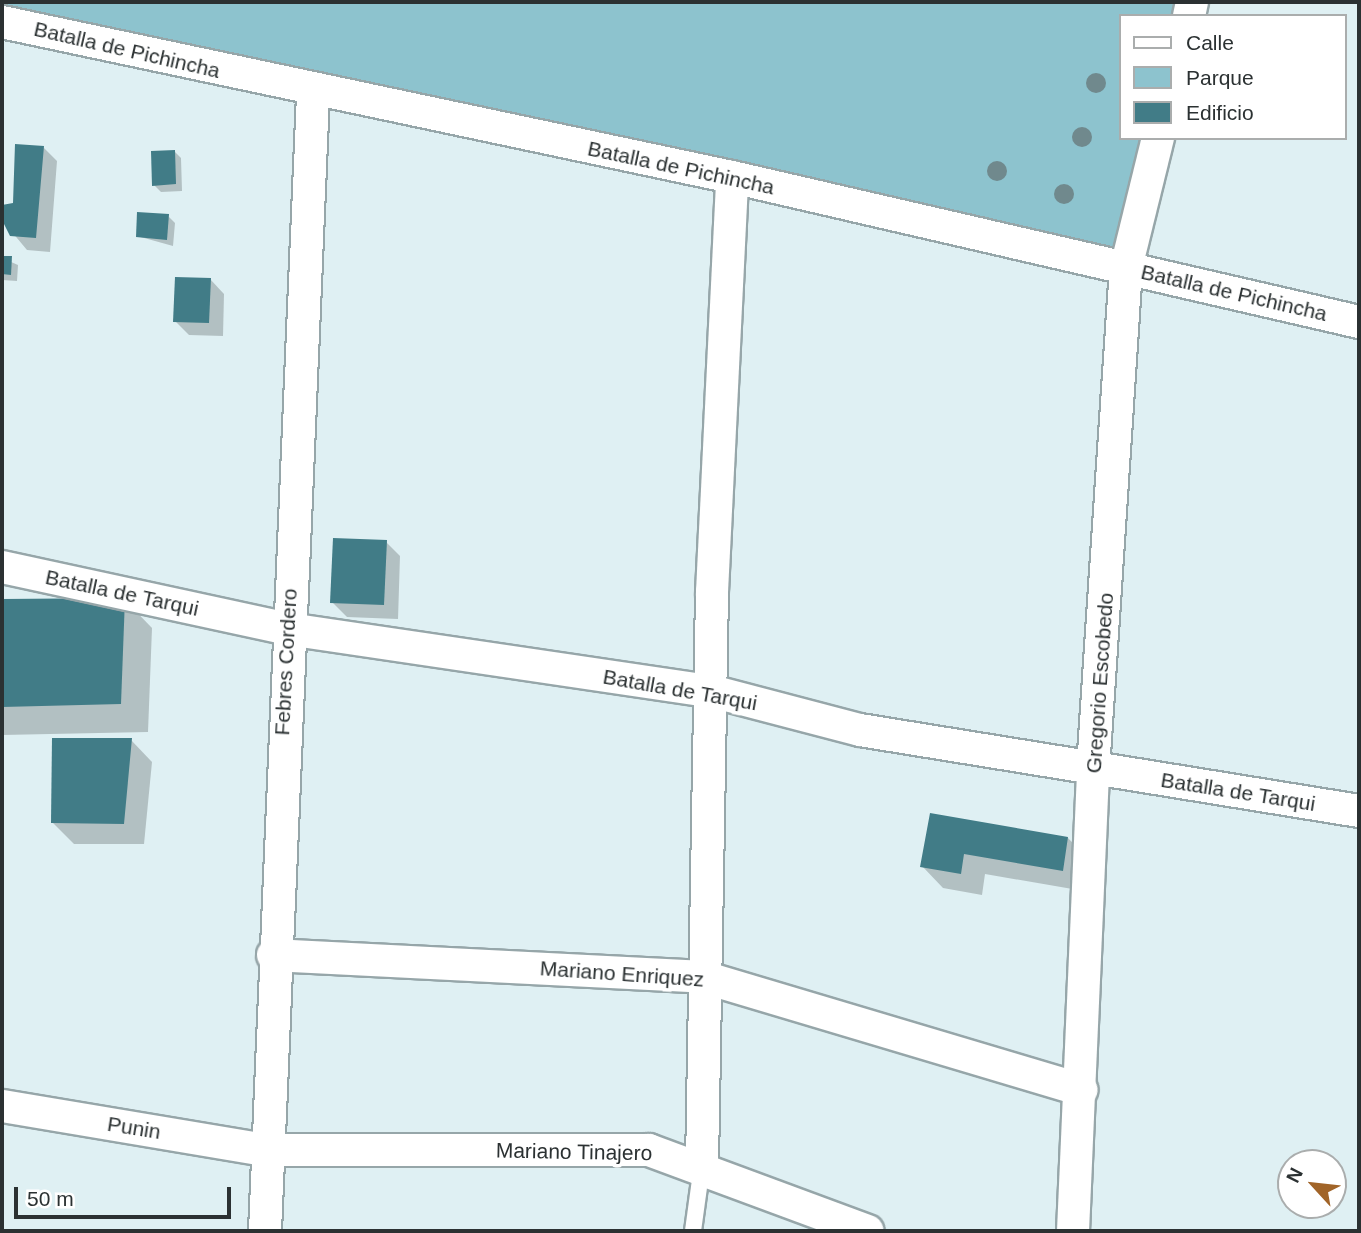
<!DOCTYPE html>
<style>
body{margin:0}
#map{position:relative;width:1361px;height:1233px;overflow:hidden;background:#dff0f3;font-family:Helvetica,sans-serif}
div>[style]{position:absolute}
.green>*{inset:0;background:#8dc3ce}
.shadow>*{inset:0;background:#0003}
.building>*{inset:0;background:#417c87}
.roads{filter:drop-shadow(2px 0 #96a6a9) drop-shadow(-2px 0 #96a6a9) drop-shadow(0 2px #96a6a9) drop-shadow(0 -2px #96a6a9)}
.lane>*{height:16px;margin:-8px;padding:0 8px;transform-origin:8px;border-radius:8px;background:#fff}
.street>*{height:32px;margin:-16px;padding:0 16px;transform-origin:16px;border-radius:16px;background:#fff}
.trees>*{width:20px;height:20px;margin:-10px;border-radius:50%;background:#70898d}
span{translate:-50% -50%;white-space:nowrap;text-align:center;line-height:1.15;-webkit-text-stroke:7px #fff;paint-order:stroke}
.street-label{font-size:21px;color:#2b3132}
.frame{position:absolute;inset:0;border:4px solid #2b3132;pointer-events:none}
.legend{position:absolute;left:1119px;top:14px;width:228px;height:126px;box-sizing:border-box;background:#fff;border:2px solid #aaadad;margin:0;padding:9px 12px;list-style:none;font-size:21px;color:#2b3132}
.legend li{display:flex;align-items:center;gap:14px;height:35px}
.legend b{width:35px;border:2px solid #aaadad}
.north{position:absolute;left:1277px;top:1149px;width:70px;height:70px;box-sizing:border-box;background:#fff;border:2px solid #aaadad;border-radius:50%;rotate:297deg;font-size:19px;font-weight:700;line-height:28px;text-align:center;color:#2b3132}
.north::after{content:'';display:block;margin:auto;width:24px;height:32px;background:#a16428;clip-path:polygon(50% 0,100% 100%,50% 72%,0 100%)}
.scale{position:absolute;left:14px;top:1187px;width:217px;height:32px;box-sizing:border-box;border:4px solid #2b3132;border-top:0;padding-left:9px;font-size:21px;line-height:24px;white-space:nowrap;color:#2b3132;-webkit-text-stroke:5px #fff;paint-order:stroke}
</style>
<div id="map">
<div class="green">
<i style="clip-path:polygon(2px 2px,1195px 2px,1191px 16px,1121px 16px,1121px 138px,1158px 138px,1123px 271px,2px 22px)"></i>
</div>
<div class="shadow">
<i style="clip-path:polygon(43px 147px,57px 161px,50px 252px,27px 250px,2px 220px,2px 207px,14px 205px)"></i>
<i style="clip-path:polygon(174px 151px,181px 158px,182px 191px,161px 192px,154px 185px)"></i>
<i style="clip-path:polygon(168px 216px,175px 223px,173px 246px,137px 236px)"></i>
<i style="clip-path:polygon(2px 258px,18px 265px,17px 281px,2px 280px)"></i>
<i style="clip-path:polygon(210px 279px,224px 294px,223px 336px,189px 335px,175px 321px)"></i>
<i style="clip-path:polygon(386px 542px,400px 556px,398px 619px,347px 617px,332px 602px)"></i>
<i style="clip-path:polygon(124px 599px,152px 628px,148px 732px,2px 735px,2px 601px)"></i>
<i style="clip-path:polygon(131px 740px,152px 762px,144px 844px,74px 844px,52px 822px)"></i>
<i style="clip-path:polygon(931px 815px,1068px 838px,1089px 860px,1084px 891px,985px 874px,982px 895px,943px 888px,922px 866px)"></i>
</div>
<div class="building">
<i style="clip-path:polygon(15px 144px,44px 146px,36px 238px,10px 236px,2px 220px,2px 205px,13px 203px)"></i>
<i style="clip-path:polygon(175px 150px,176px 184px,152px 186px,151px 151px)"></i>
<i style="clip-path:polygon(137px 212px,169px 214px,167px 240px,136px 237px)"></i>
<i style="clip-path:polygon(2px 256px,12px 256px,11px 275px,2px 274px)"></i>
<i style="clip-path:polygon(175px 277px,211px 278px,209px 323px,173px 322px)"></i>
<i style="clip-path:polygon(333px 538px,387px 540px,384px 605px,330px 603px)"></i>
<i style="clip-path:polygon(125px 598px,121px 704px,2px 707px,2px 599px)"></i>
<i style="clip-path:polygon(52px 738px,132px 738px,124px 824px,51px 823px)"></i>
<i style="clip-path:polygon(930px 813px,1068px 837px,1063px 871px,964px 854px,961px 874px,920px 867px)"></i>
</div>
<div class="roads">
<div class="lane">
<i style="left:693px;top:1231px;width:67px;rotate:-82.2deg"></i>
</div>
<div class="street">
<i style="left:1189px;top:16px;width:14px;rotate:-78deg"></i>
<i style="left:2px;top:22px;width:746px;rotate:11.99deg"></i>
<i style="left:732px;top:177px;width:644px;rotate:13.02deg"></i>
<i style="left:2px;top:567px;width:293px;rotate:12.2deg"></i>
<i style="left:288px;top:629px;width:432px;rotate:8.4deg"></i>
<i style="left:715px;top:692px;width:150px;rotate:14.7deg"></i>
<i style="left:860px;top:730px;width:506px;rotate:9.22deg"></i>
<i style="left:273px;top:955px;width:431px;rotate:2.9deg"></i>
<i style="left:703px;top:977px;width:395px;rotate:16.6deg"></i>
<i style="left:2px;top:1106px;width:268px;rotate:9.5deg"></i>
<i style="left:266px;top:1150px;width:383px"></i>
<i style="left:649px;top:1150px;width:233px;rotate:20.3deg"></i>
<i style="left:702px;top:1165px;width:573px;rotate:-89deg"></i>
<i style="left:712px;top:592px;width:415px;rotate:-87.2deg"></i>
<i style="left:265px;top:1231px;width:1139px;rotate:-87.58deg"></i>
<i style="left:1073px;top:1231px;width:462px;rotate:-87.5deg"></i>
<i style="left:1093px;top:769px;width:502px;rotate:-86.23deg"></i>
<i style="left:1126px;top:268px;width:134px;rotate:-76.2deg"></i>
</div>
</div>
<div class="trees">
<i style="left:1096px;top:83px"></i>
<i style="left:1082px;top:137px"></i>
<i style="left:997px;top:171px"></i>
<i style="left:1064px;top:194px"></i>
</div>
<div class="street-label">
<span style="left:127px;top:50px;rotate:13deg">Batalla de Pichincha</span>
<span style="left:681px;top:168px;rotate:12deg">Batalla de Pichincha</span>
<span style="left:1234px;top:293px;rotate:13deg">Batalla de Pichincha</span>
<span style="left:122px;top:593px;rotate:12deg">Batalla de Tarqui</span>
<span style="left:286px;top:662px;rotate:-87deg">Febres Cordero</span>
<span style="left:1100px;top:683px;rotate:-86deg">Gregorio Escobedo</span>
<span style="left:680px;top:690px;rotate:10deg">Batalla de Tarqui</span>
<span style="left:1238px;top:792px;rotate:9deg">Batalla de Tarqui</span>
<span style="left:622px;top:974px;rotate:4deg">Mariano Enriquez</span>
<span style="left:134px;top:1128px;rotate:9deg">Punin</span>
<span style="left:574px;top:1152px;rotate:1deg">Mariano Tinajero</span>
</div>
<div class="frame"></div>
<ul class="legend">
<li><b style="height:9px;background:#fff"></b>Calle</li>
<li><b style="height:19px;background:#8dc3ce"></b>Parque</li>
<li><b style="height:19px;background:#417c87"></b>Edificio</li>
</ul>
<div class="north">N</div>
<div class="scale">50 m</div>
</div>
